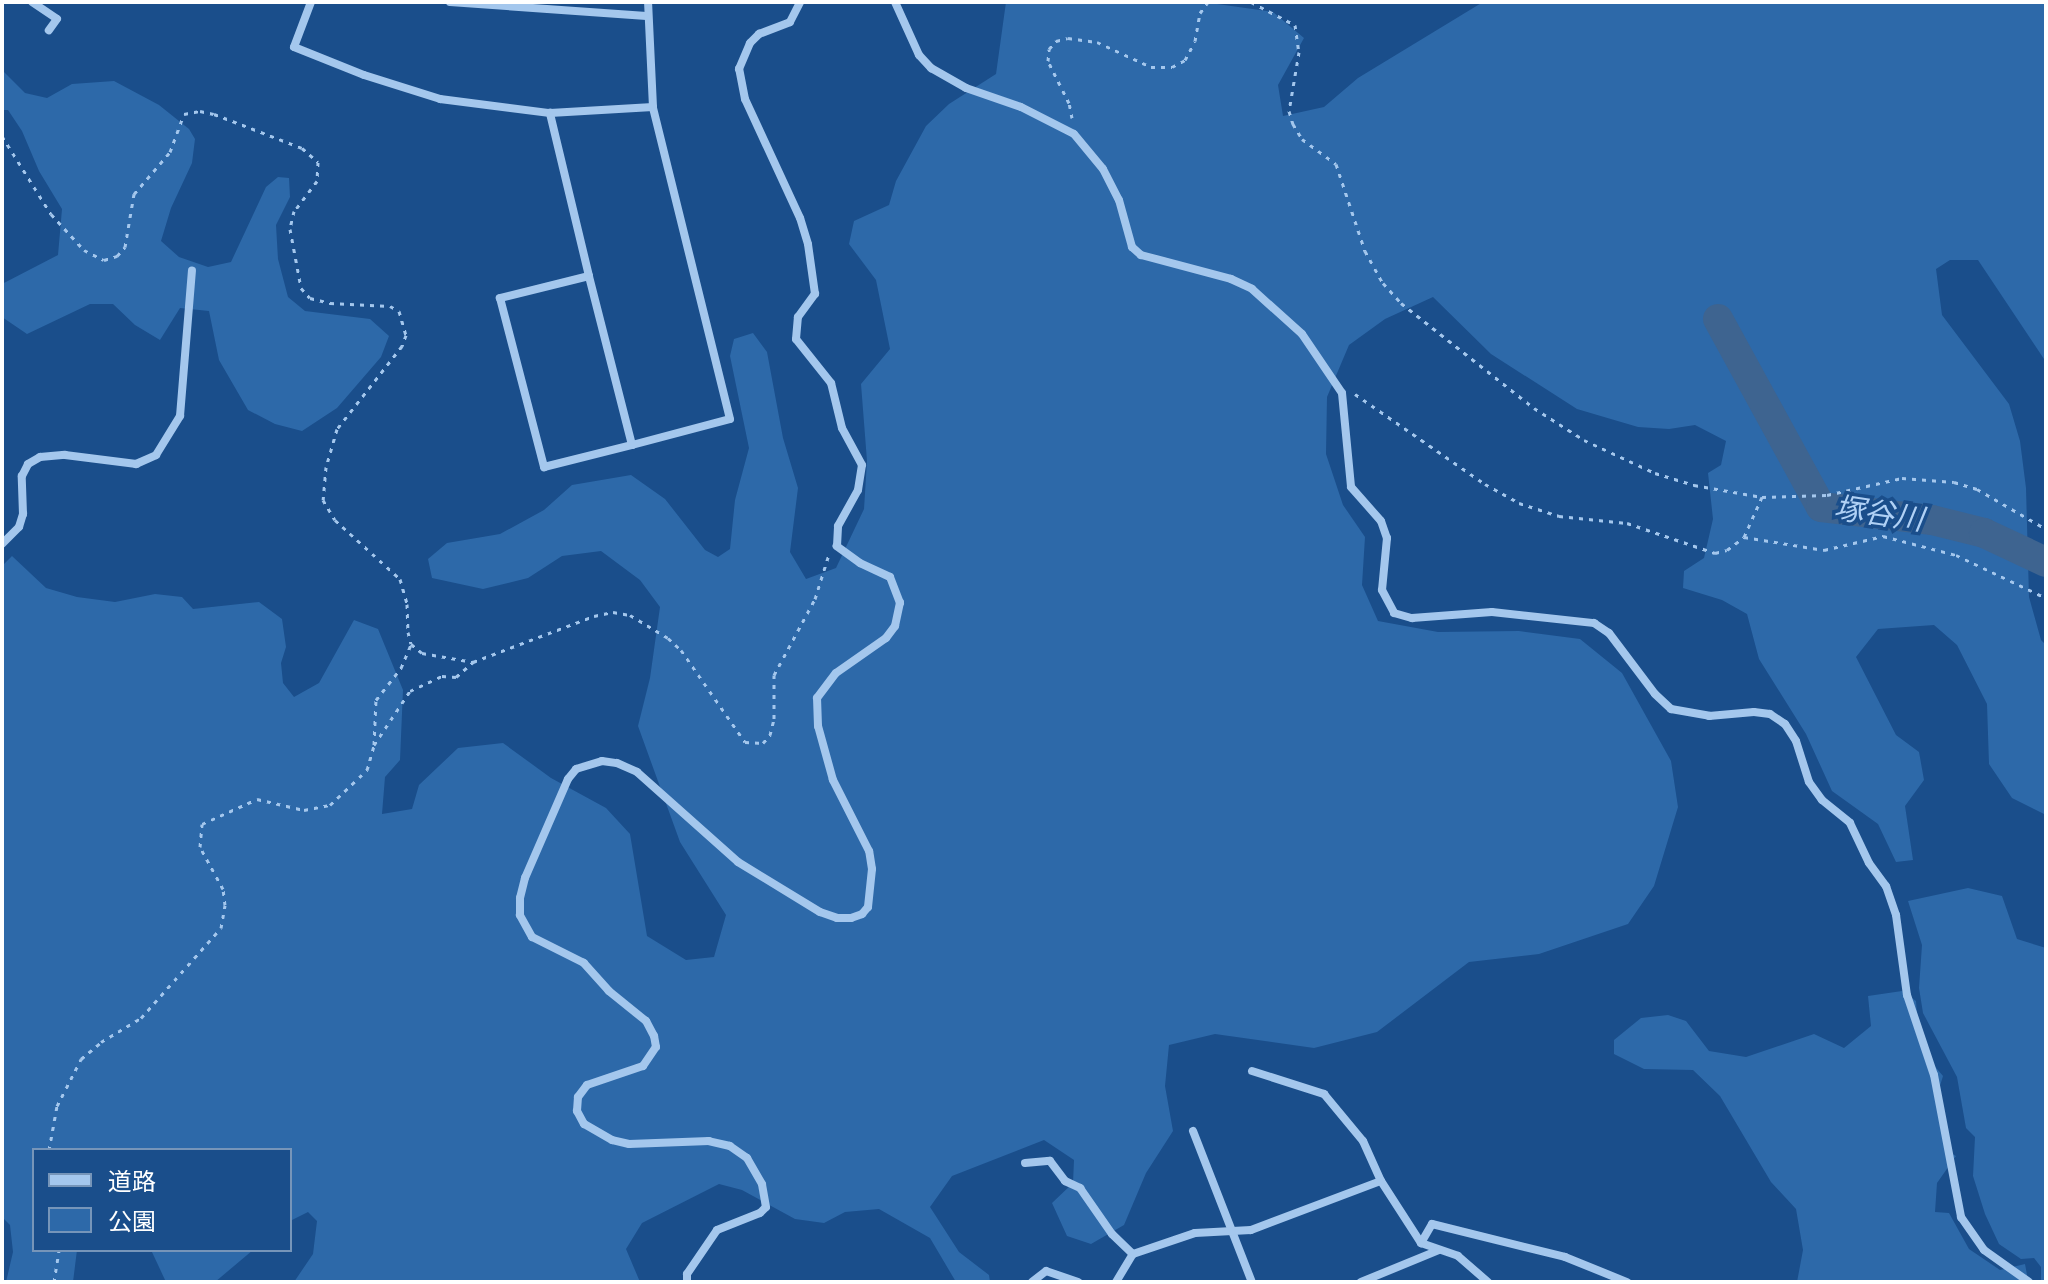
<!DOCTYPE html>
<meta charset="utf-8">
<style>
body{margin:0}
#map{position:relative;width:2048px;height:1284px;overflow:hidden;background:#1a4e8b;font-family:"Titillium Web","Noto Sans JP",sans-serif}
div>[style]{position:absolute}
.green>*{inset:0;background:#2d69a9}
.river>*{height:30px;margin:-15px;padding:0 15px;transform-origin:15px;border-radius:15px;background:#3e6490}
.path>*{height:3px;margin-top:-1.5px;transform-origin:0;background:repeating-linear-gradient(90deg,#a4c7ed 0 4px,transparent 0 10px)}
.street>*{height:8px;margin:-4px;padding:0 4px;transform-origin:4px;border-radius:4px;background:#a4c7ed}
span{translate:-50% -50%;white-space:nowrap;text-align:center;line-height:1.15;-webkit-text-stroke:7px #1a4e8b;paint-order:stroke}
.water-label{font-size:30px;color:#b0d1f5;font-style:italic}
.frame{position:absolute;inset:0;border:4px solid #fff;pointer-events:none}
.legend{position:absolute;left:32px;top:1148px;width:260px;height:104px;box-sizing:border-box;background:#1a4e8b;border:2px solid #7695b9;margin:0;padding:10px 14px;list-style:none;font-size:24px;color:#fff}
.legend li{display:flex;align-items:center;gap:16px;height:40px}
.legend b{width:40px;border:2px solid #7695b9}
</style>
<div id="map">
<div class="green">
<i style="clip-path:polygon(1006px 2px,1203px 2px,1273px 12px,1304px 38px,1278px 85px,1283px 116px,1324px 107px,1358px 78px,1483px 2px,2046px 2px,2046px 362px,1978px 260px,1950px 260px,1936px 269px,1942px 315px,2009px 404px,2020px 441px,2026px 488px,2029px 597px,2041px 640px,2046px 645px,2046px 815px,2012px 798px,1989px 764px,1987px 704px,1957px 645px,1934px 625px,1878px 629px,1856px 657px,1896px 735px,1919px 752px,1924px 780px,1905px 806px,1913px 860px,1896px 862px,1878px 824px,1832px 791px,1806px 734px,1759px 659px,1747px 614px,1722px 600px,1683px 588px,1684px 571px,1704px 558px,1713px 519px,1708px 473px,1721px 465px,1726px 441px,1695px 425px,1669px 429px,1638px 427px,1577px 409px,1491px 354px,1433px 297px,1385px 319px,1349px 345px,1327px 397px,1326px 454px,1343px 505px,1365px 537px,1362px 585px,1378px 621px,1438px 632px,1519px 631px,1580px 639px,1622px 673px,1671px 761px,1678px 807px,1654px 886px,1628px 924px,1539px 954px,1469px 962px,1377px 1032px,1314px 1048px,1215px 1034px,1169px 1045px,1165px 1086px,1173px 1131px,1146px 1173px,1124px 1225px,1091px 1244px,1067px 1236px,1052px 1203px,1073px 1183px,1074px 1160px,1044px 1140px,952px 1176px,930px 1207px,959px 1252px,989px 1275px,990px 1282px,956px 1282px,930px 1238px,879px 1209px,845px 1212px,824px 1223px,795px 1219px,742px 1190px,719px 1184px,642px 1223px,626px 1249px,640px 1282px,294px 1282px,313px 1254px,317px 1221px,308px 1212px,290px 1221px,290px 1150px,34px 1150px,34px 1250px,77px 1250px,73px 1282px,6px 1282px,13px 1252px,10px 1225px,2px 1217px,2px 566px,12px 556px,46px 588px,77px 597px,115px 602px,155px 594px,182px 597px,193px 609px,259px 602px,282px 619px,286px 647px,281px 663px,283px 683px,294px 697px,319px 683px,354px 620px,378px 629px,403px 690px,400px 760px,385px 777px,382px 814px,412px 809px,419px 785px,458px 748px,503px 743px,551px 778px,606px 808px,630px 834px,647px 936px,686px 960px,714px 957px,726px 915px,680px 842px,638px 726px,650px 678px,660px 607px,640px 580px,601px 551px,562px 556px,528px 578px,483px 589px,432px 578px,428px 559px,447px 543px,500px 534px,544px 510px,572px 485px,631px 475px,665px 499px,705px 550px,718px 557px,730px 549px,735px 500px,749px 448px,730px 356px,734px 339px,753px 333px,767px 352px,783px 438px,798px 488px,790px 552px,806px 579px,836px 568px,864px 509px,867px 461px,861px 384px,890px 349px,876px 280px,849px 244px,854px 221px,889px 205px,896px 181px,926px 126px,949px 104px,996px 74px)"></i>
<i style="clip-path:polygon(2px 70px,25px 93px,47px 98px,72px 84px,114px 81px,159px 105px,189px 129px,195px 139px,192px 163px,171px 208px,161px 241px,179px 257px,208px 267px,231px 262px,266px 187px,278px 177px,289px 178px,290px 197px,276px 225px,278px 259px,288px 297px,305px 311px,370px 319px,389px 336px,381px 357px,337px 408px,302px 431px,275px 424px,248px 410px,219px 360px,209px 311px,180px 308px,160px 340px,135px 325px,113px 304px,90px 304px,27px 334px,2px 317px,2px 284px,58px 255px,62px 209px,39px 171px,22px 131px,8px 110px,2px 110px)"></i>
<i style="clip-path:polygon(1968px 888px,2002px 896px,2017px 939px,2046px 948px,2046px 1282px,2041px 1282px,2041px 1267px,2034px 1258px,2021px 1259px,1999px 1244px,1985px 1214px,1973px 1176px,1975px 1137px,1966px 1128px,1957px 1077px,1923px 1013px,1919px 988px,1922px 945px,1908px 901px)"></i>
<i style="clip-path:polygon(1902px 991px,1916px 1001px,1918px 1029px,1927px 1057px,1943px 1076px,1939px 1089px,1945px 1150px,1956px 1156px,1937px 1183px,1935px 1212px,1949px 1213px,1969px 1249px,2000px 1270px,2025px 1264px,2028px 1280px,2032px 1282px,1797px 1282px,1803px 1250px,1796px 1209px,1771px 1182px,1720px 1096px,1693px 1070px,1644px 1069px,1614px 1054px,1614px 1040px,1641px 1018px,1668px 1015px,1686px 1021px,1709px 1051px,1746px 1057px,1814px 1034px,1844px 1048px,1871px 1026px,1868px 996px)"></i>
<i style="clip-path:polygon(151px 1250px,253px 1250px,215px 1282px,166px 1282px)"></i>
</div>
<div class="river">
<i style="left:1718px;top:319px;width:214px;rotate:61.3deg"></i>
<i style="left:1821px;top:507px;width:112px;rotate:6.7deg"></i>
<i style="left:1932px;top:520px;width:54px;rotate:14deg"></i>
<i style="left:1984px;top:533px;width:68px;rotate:25.1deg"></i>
</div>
<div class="path">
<i style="left:1251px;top:2px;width:50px;rotate:27.6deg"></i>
<i style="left:1295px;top:25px;width:27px;rotate:82deg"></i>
<i style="left:1299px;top:52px;width:60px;rotate:99.6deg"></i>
<i style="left:1289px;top:111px;width:14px;rotate:73deg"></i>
<i style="left:1293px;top:124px;width:17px;rotate:59deg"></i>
<i style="left:1302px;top:139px;width:42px;rotate:36.3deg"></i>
<i style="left:1336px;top:164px;width:92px;rotate:71.6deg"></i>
<i style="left:1365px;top:251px;width:37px;rotate:61deg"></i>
<i style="left:1383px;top:283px;width:27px;rotate:48deg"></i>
<i style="left:1401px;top:303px;width:169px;rotate:38.3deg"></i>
<i style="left:1534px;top:408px;width:59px;rotate:32.6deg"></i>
<i style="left:1584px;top:440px;width:78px;rotate:24.9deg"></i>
<i style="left:1655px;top:473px;width:41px;rotate:17.1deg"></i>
<i style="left:1694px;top:485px;width:69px;rotate:10deg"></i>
<i style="left:1762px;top:497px;width:65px;rotate:-1.8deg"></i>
<i style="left:1827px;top:495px;width:77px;rotate:-12.8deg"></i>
<i style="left:1902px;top:478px;width:52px;rotate:4.4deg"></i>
<i style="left:1954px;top:482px;width:24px;rotate:17deg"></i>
<i style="left:1977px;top:489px;width:80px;rotate:30.1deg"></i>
<i style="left:1072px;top:118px;width:15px;rotate:-101deg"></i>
<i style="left:1069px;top:103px;width:47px;rotate:-116.6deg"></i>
<i style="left:1048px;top:61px;width:12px;rotate:-85deg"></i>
<i style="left:1049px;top:49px;width:11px;rotate:-49deg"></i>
<i style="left:1056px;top:41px;width:12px;rotate:-14deg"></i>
<i style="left:1068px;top:38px;width:29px;rotate:8deg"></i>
<i style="left:1097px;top:42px;width:60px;rotate:24.8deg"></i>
<i style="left:1151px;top:67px;width:21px"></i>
<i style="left:1172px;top:67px;width:15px;rotate:-28deg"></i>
<i style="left:1185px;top:60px;width:21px;rotate:-62deg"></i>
<i style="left:1195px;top:41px;width:28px;rotate:-80deg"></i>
<i style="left:1200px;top:13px;width:14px;rotate:-54deg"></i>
<i style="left:2px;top:136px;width:92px;rotate:57.9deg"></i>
<i style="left:51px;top:214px;width:49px;rotate:47.5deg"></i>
<i style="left:84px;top:250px;width:22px;rotate:27deg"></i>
<i style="left:104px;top:260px;width:14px;rotate:-17deg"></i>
<i style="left:117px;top:256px;width:12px;rotate:-48deg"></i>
<i style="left:125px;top:247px;width:54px;rotate:-80.4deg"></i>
<i style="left:134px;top:194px;width:55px;rotate:-49.4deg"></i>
<i style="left:170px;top:152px;width:40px;rotate:-69.8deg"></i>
<i style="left:184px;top:114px;width:16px;rotate:-11deg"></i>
<i style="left:200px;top:111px;width:14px;rotate:12deg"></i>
<i style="left:214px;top:114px;width:94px;rotate:21.1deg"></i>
<i style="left:302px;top:148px;width:21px;rotate:41deg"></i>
<i style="left:318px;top:162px;width:19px;rotate:93deg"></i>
<i style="left:317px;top:181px;width:38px;rotate:127deg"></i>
<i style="left:294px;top:211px;width:18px;rotate:103deg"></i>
<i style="left:290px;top:229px;width:60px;rotate:79.4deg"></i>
<i style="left:301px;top:288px;width:13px;rotate:48deg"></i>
<i style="left:310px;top:298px;width:21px;rotate:14deg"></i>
<i style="left:330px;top:303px;width:60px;rotate:2.9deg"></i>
<i style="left:390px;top:306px;width:10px;rotate:29deg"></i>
<i style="left:399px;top:311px;width:25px;rotate:74deg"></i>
<i style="left:406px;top:335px;width:12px;rotate:110deg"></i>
<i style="left:402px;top:346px;width:105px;rotate:128.1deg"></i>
<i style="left:337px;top:429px;width:40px;rotate:106deg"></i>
<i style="left:326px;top:467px;width:33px;rotate:95deg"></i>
<i style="left:323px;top:500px;width:23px;rotate:59deg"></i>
<i style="left:335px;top:520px;width:88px;rotate:42.2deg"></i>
<i style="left:400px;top:579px;width:26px;rotate:74deg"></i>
<i style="left:407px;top:604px;width:28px;rotate:88deg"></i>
<i style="left:408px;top:632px;width:12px;rotate:76deg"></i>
<i style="left:411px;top:644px;width:14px;rotate:39deg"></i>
<i style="left:422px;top:653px;width:52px;rotate:10deg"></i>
<i style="left:473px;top:662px;width:129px;rotate:-20.8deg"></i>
<i style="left:594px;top:616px;width:19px;rotate:-12deg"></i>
<i style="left:613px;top:612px;width:17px;rotate:10deg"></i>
<i style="left:630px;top:615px;width:44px;rotate:31.2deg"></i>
<i style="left:668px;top:638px;width:18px;rotate:43deg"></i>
<i style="left:681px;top:650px;width:112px;rotate:55.2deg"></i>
<i style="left:745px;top:742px;width:18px;rotate:3deg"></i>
<i style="left:763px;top:743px;width:11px;rotate:-49deg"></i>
<i style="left:770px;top:735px;width:16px;rotate:-76deg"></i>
<i style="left:774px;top:719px;width:44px;rotate:-90deg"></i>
<i style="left:774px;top:675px;width:86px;rotate:-61.7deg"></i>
<i style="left:815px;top:599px;width:47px;rotate:-72.7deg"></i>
<i style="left:1355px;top:394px;width:158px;rotate:34.7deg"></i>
<i style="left:1485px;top:484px;width:39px;rotate:29deg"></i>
<i style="left:1519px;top:503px;width:42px;rotate:18deg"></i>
<i style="left:1559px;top:516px;width:68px;rotate:5.9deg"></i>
<i style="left:1627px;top:523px;width:93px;rotate:18.8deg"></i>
<i style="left:1715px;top:553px;width:12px;rotate:-14deg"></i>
<i style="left:1727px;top:550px;width:21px;rotate:-37deg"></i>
<i style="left:1744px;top:537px;width:81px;rotate:9.2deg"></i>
<i style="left:1824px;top:550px;width:61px;rotate:-13.3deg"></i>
<i style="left:1883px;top:536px;width:75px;rotate:14.6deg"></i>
<i style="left:1956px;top:555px;width:100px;rotate:25.5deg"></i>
<i style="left:1744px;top:537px;width:44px;rotate:-65.8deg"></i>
<i style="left:374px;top:745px;width:45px;rotate:-87.5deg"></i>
<i style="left:376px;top:700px;width:41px;rotate:-52deg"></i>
<i style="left:401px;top:668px;width:26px;rotate:-67deg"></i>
<i style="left:49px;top:1150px;width:45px;rotate:-79.7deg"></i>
<i style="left:57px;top:1106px;width:53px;rotate:-62.9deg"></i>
<i style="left:81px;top:1059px;width:26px;rotate:-40deg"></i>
<i style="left:101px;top:1042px;width:47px;rotate:-31deg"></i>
<i style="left:141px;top:1018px;width:120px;rotate:-48.4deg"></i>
<i style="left:221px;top:928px;width:23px;rotate:-80deg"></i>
<i style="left:225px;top:905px;width:16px;rotate:-97deg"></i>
<i style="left:223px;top:889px;width:48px;rotate:-118.7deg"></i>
<i style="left:200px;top:847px;width:23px;rotate:-85deg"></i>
<i style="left:202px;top:824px;width:60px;rotate:-24.4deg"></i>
<i style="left:257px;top:799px;width:48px;rotate:13.2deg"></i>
<i style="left:304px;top:810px;width:26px;rotate:-11deg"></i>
<i style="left:330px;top:805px;width:51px;rotate:-43.4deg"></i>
<i style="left:367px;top:770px;width:26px;rotate:-74deg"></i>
<i style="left:374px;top:745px;width:65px;rotate:-56.3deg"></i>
<i style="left:410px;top:691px;width:35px;rotate:-25deg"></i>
<i style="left:442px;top:676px;width:14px;rotate:4deg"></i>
<i style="left:456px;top:677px;width:23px;rotate:-41deg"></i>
<i style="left:54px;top:1282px;width:32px;rotate:-81deg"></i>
</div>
<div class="street">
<i style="left:32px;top:2px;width:30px;rotate:34deg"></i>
<i style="left:57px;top:19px;width:14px;rotate:126deg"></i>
<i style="left:311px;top:2px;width:48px;rotate:110.7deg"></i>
<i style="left:294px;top:47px;width:75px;rotate:21.8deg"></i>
<i style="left:364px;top:75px;width:80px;rotate:17.5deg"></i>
<i style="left:440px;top:99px;width:111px;rotate:7.3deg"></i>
<i style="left:450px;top:2px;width:197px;rotate:4.1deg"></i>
<i style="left:895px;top:2px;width:58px;rotate:65.6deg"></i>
<i style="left:919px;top:55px;width:18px;rotate:47deg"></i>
<i style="left:931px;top:68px;width:40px;rotate:29.7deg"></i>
<i style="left:966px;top:88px;width:58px;rotate:19.1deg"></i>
<i style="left:1021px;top:107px;width:59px;rotate:27deg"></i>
<i style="left:1074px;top:134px;width:45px;rotate:50.4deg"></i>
<i style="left:1103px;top:169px;width:35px;rotate:63deg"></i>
<i style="left:1119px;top:200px;width:49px;rotate:74.5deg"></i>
<i style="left:1132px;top:247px;width:12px;rotate:42deg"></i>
<i style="left:1141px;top:255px;width:93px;rotate:14.9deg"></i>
<i style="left:1231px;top:279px;width:23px;rotate:25deg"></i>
<i style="left:1252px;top:289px;width:67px;rotate:42deg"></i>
<i style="left:1302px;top:334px;width:71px;rotate:55.9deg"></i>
<i style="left:1342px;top:393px;width:94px;rotate:84.5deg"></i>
<i style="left:1351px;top:487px;width:45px;rotate:48.6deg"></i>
<i style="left:1381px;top:521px;width:18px;rotate:71deg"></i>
<i style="left:1387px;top:538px;width:52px;rotate:95.5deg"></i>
<i style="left:1382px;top:590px;width:26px;rotate:62deg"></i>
<i style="left:1394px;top:613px;width:19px;rotate:16deg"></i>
<i style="left:1412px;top:618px;width:80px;rotate:-4.3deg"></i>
<i style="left:1492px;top:612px;width:103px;rotate:6.2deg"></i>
<i style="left:1594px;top:623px;width:18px;rotate:34deg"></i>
<i style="left:1609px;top:633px;width:76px;rotate:53deg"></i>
<i style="left:1655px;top:694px;width:22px;rotate:43deg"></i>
<i style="left:1671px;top:709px;width:39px;rotate:10deg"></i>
<i style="left:1709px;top:716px;width:45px;rotate:-5.1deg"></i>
<i style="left:1754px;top:712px;width:16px;rotate:7deg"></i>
<i style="left:1770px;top:714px;width:18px;rotate:34deg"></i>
<i style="left:1785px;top:724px;width:20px;rotate:57deg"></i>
<i style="left:1796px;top:741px;width:43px;rotate:72.4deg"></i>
<i style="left:1809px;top:782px;width:22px;rotate:54deg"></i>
<i style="left:1822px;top:800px;width:36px;rotate:39deg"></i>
<i style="left:1850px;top:823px;width:44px;rotate:64.6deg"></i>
<i style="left:1869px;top:863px;width:29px;rotate:54deg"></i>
<i style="left:1886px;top:886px;width:31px;rotate:71deg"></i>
<i style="left:1896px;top:915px;width:81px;rotate:82.2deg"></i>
<i style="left:1907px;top:995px;width:84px;rotate:71.4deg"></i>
<i style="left:1934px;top:1075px;width:145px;rotate:79.2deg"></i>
<i style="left:1961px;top:1217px;width:40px;rotate:55.1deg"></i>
<i style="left:1984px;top:1250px;width:55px;rotate:35.4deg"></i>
<i style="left:589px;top:276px;width:168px;rotate:-103.5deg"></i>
<i style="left:550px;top:113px;width:103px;rotate:-3.3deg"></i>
<i style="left:632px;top:445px;width:174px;rotate:-104.3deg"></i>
<i style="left:589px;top:276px;width:92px;rotate:166.1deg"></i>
<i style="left:500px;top:298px;width:175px;rotate:75.4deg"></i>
<i style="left:544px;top:467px;width:91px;rotate:-14deg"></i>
<i style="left:632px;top:445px;width:101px;rotate:-14.9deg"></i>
<i style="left:730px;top:419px;width:321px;rotate:-103.9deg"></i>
<i style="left:653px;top:107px;width:105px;rotate:-92.7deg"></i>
<i style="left:2px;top:544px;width:24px;rotate:-45deg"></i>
<i style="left:19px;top:527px;width:14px;rotate:-73deg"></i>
<i style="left:23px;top:514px;width:38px;rotate:-92deg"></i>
<i style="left:22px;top:476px;width:13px;rotate:-63deg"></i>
<i style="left:28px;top:464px;width:14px;rotate:-30deg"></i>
<i style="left:40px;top:457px;width:25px;rotate:-5deg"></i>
<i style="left:65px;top:455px;width:72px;rotate:7.2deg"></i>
<i style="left:136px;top:464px;width:22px;rotate:-24deg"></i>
<i style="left:156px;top:455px;width:46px;rotate:-58.4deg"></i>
<i style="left:180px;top:416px;width:146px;rotate:-85.3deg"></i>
<i style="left:1252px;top:1071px;width:76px;rotate:17.7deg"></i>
<i style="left:1324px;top:1094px;width:61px;rotate:50.3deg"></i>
<i style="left:1363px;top:1141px;width:44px;rotate:65.8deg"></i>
<i style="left:1381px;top:1181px;width:74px;rotate:57.2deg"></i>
<i style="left:1421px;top:1243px;width:39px;rotate:19deg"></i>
<i style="left:1458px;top:1256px;width:40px;rotate:41deg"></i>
<i style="left:1193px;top:1131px;width:162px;rotate:68.7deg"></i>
<i style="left:1025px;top:1163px;width:25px;rotate:-5deg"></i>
<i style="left:1050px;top:1161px;width:25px;rotate:53deg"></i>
<i style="left:1065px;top:1181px;width:17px;rotate:25deg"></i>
<i style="left:1080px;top:1188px;width:56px;rotate:55.2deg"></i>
<i style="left:1112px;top:1234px;width:29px;rotate:44deg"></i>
<i style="left:1421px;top:1243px;width:22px;rotate:-60deg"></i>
<i style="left:1432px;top:1224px;width:137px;rotate:13.9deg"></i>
<i style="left:1565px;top:1257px;width:67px;rotate:22deg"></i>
<i style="left:687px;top:1282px;width:8px;rotate:-90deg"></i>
<i style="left:687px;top:1274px;width:53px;rotate:-55.7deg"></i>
<i style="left:717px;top:1230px;width:46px;rotate:-21.6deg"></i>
<i style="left:760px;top:1213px;width:8px;rotate:-45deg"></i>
<i style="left:766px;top:1207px;width:23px;rotate:-100deg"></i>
<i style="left:762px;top:1184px;width:30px;rotate:-120deg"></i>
<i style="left:747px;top:1158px;width:21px;rotate:-145deg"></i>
<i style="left:730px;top:1146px;width:22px;rotate:-167deg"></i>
<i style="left:709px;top:1141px;width:80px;rotate:177.9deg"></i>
<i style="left:629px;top:1144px;width:17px;rotate:-167deg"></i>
<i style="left:612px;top:1140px;width:32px;rotate:-150deg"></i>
<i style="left:584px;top:1124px;width:15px;rotate:-118deg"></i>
<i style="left:577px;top:1111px;width:14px;rotate:-86deg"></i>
<i style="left:578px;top:1097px;width:15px;rotate:-53deg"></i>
<i style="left:587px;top:1085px;width:59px;rotate:-18.7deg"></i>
<i style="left:643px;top:1066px;width:23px;rotate:-56deg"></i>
<i style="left:656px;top:1047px;width:11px;rotate:-100deg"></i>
<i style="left:654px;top:1036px;width:17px;rotate:-118deg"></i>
<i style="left:646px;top:1021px;width:48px;rotate:-141deg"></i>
<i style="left:609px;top:991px;width:38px;rotate:-132deg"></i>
<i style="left:584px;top:963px;width:58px;rotate:-153.4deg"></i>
<i style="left:532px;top:937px;width:25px;rotate:-119deg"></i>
<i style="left:520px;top:915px;width:17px;rotate:-90deg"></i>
<i style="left:520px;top:898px;width:21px;rotate:-76deg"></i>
<i style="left:525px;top:878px;width:108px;rotate:-66.5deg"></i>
<i style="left:568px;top:779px;width:13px;rotate:-51deg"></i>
<i style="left:576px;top:769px;width:27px;rotate:-17deg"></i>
<i style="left:602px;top:761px;width:15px;rotate:8deg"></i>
<i style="left:617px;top:763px;width:22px;rotate:24deg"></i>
<i style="left:637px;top:772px;width:135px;rotate:41.7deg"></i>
<i style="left:738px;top:862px;width:96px;rotate:31.4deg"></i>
<i style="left:820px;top:912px;width:18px;rotate:19deg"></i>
<i style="left:837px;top:918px;width:14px"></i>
<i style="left:851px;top:918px;width:12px;rotate:-20deg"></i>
<i style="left:862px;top:914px;width:9px;rotate:-49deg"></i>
<i style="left:868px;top:907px;width:38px;rotate:-84deg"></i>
<i style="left:872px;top:869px;width:18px;rotate:-99deg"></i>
<i style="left:869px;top:851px;width:80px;rotate:-116.9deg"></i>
<i style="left:833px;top:780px;width:56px;rotate:-105.5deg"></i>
<i style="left:818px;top:726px;width:28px;rotate:-92deg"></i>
<i style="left:817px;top:698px;width:31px;rotate:-53deg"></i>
<i style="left:836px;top:673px;width:61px;rotate:-35deg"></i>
<i style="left:886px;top:638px;width:15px;rotate:-53deg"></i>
<i style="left:895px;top:626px;width:24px;rotate:-78deg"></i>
<i style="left:900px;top:603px;width:28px;rotate:-111deg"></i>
<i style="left:890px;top:577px;width:33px;rotate:-155deg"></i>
<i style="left:860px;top:563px;width:29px;rotate:-144deg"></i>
<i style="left:837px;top:546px;width:20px;rotate:-87deg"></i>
<i style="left:838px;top:526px;width:41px;rotate:-60.9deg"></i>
<i style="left:858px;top:490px;width:25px;rotate:-81deg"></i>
<i style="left:862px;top:465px;width:42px;rotate:-118.4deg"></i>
<i style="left:842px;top:428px;width:46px;rotate:-103.7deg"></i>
<i style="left:831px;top:383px;width:56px;rotate:-128.5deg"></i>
<i style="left:796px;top:339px;width:22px;rotate:-85deg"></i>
<i style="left:798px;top:317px;width:29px;rotate:-54deg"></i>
<i style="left:815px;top:294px;width:50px;rotate:-98deg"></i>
<i style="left:808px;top:244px;width:27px;rotate:-107deg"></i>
<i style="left:800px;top:218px;width:131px;rotate:-114.8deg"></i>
<i style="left:745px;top:99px;width:31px;rotate:-101deg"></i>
<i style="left:739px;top:69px;width:28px;rotate:-67deg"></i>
<i style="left:750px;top:43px;width:13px;rotate:-45deg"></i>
<i style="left:759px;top:34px;width:33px;rotate:-21deg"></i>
<i style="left:790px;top:22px;width:22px;rotate:-63deg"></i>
<i style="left:1032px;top:1282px;width:18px;rotate:-38deg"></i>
<i style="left:1046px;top:1271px;width:34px;rotate:19deg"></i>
<i style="left:1116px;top:1282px;width:33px;rotate:-59deg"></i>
<i style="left:1133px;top:1254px;width:65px;rotate:-18.7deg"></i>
<i style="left:1195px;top:1233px;width:56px;rotate:-3.1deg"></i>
<i style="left:1251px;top:1230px;width:139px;rotate:-20.7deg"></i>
<i style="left:1361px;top:1282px;width:84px;rotate:-22.3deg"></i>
</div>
<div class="water-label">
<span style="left:1879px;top:513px;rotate:8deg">塚谷川</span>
</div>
<div class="frame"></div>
<ul class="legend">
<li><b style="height:10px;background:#a4c7ed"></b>道路</li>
<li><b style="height:22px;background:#2d69a9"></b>公園</li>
</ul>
</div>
